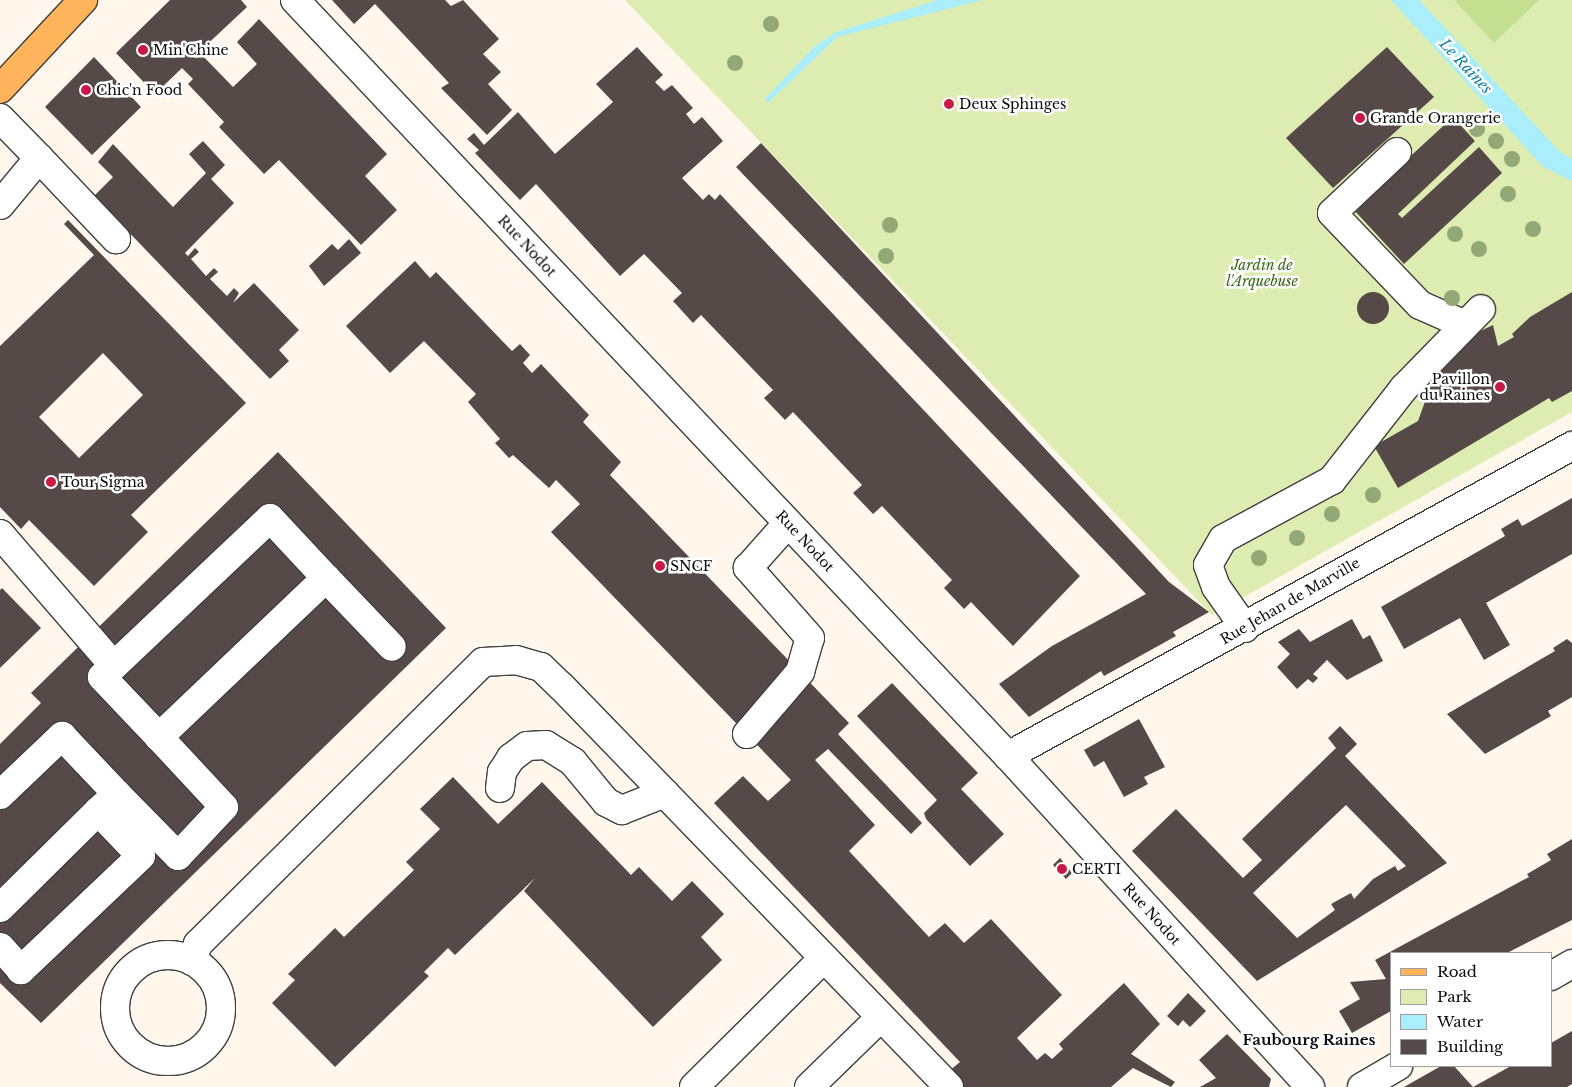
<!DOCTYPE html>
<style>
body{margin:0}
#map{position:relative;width:1572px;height:1087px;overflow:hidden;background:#fff7eb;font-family:"Libre Baskerville",serif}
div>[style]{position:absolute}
.green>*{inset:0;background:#ddedb1}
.forest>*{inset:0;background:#c4df8f}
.water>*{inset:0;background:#aaeefb}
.building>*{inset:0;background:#554a47}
.round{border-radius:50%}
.roads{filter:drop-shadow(1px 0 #3f3f3f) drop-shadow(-1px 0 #3f3f3f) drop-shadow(0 1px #3f3f3f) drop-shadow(0 -1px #3f3f3f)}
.minor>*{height:28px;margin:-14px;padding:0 14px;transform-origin:14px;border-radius:14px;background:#fff}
.minor>.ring{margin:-14px;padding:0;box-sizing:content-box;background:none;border:28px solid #fff;border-radius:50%}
.major>*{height:28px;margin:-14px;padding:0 14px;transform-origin:14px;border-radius:14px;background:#ffb45b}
.trees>*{width:16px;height:16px;margin:-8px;border-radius:50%;background:#92a976}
.dots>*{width:14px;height:14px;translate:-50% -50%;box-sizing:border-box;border:2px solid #fff;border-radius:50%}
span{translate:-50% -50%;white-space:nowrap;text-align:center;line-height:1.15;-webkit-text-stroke:5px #fff;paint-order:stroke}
.poi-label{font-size:14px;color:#0c0c0c}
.left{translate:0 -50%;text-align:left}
.right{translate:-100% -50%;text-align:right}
.street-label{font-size:14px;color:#0c0c0c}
.park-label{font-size:14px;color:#396917;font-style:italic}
.water-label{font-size:15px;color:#0b7fa0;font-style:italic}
.neighbourhood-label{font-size:15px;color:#0c0c0c;font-weight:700}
.legend{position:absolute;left:1390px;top:952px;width:162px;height:115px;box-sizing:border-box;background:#fff;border:1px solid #9e9e9e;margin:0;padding:6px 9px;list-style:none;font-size:15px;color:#0c0c0c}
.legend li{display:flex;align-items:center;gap:10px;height:25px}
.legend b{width:25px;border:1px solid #9e9e9e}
</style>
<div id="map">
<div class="green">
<i style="clip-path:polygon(625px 0,1572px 0,1572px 412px,1212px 615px)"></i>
</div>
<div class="forest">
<i style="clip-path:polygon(1454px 0,1539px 0,1494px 43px)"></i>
</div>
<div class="water">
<i style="clip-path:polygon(938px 0,983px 0,837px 37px,768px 103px,765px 99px,813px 48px,836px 32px)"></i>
<i style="clip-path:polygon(1391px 0,1419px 0,1560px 152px,1572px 159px,1572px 181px,1543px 167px)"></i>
</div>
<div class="building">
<i style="clip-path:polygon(170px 0,241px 0,247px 7px,199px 52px,233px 87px,257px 64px,237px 42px,259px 19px,387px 154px,365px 176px,397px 210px,361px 245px,279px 160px,264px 174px,219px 127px,224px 122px,188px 84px,193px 79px,182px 68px,155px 94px,116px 53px)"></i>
<i style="clip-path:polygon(332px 0,445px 0,451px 6px,463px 0,499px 39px,483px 54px,501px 72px,488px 84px,512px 110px,487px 135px,441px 88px,449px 83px,375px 4px,354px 24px)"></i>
<i style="clip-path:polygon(637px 47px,663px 75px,655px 82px,664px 91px,672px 85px,693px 108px,686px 114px,694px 124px,702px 117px,723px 141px,682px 178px,703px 200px,709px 194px,715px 200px,720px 194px,1080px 576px,1013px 646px,971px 602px,964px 609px,944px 588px,952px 580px,882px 506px,873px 514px,853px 493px,862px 485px,793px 412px,785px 420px,764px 398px,773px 390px,701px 315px,693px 323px,673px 301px,682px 293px,647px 257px,644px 254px,620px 276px,536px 184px,520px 200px,475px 153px,479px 150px,467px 139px,474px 133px,484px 145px,518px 112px,555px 154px,613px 102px,596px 84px)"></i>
<i style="clip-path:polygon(1387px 47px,1434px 97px,1333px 188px,1286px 138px)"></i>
<i style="clip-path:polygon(94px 57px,141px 107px,92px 155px,45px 107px)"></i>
<i style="clip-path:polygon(1453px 117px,1475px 141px,1398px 214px,1402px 218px,1479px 147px,1502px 173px,1404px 264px,1353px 209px)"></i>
<i style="clip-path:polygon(203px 141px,225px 165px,211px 179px,234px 203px,185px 253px,188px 256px,195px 248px,199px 252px,191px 259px,206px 276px,214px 268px,218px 272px,210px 279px,227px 296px,234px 288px,239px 293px,233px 303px,254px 283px,299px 330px,279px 350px,289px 361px,270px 379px,94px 196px,113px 177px,98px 162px,113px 144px,173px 207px,206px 173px,189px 154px)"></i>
<i style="clip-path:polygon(761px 143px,1169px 582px,1209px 612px,1173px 632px,1176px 636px,1104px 676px,1101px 671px,1029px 717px,999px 684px,1052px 646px,1146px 594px,736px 167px)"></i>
<i style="clip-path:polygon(evenodd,68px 220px,246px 403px,131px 515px,148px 532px,94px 586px,29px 520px,21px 529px,0 507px,0 346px,94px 255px,64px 224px,68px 220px,103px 353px,143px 395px,79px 458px,39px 417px,103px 353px)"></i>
<i style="clip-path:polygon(349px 239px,361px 253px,324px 286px,309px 266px,332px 244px,338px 250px)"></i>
<i style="clip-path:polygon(415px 261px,430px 278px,436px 272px,512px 351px,520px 344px,530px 355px,523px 363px,532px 373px,541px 364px,589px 415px,583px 422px,621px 462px,610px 475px,849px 723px,838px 734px,922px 823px,911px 834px,828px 749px,815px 760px,875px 825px,849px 851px,929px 937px,945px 923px,964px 943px,991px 919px,1062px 995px,1017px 1038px,1037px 1060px,1045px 1053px,1052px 1059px,1063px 1049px,1059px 1044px,1124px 983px,1160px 1024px,1131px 1054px,1175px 1082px,1171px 1087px,1133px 1068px,1111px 1087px,964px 1087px,949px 1071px,960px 1062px,714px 803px,743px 776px,768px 801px,791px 780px,551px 532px,580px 504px,556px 480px,549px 488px,513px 455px,509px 458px,495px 443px,500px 439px,468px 402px,476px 394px,424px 341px,390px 373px,346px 326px)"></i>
<i class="round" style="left:1357px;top:292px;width:32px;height:32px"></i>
<i style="clip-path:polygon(1572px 292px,1572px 391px,1552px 402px,1549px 398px,1398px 488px,1374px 446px,1418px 421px,1435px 374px,1474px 334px,1493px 325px,1498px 346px,1514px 337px,1512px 334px,1530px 317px)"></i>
<i style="clip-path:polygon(278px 452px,446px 628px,41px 1023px,0 983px,0 744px,41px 703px,31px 693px)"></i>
<i style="clip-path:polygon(1572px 498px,1572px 554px,1486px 603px,1510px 645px,1484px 660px,1460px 618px,1404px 649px,1381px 607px,1505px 536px,1501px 529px,1518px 519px,1522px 526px)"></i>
<i style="clip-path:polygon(2px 588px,41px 628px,0 668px,0 590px)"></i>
<i style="clip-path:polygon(1352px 619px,1363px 639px,1370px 635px,1383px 661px,1347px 680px,1327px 660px,1313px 674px,1318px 678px,1313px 683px,1308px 679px,1297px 689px,1277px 667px,1290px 654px,1278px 642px,1299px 629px,1310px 642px)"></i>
<i style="clip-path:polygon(1567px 639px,1572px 643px,1572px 697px,1548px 711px,1551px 716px,1485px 754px,1447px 714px,1555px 651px,1553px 648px)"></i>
<i style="clip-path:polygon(892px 683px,978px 773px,961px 789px,1004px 834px,970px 866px,926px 819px,924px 813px,937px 800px,857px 716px)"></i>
<i style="clip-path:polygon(1139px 719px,1165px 767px,1144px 777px,1148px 784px,1124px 797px,1104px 761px,1094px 767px,1084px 750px)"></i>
<i style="clip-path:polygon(evenodd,1340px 726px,1357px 744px,1345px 756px,1447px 863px,1257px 981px,1132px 851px,1176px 809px,1243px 878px,1262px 860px,1242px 839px,1336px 748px,1328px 738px,1340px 726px,1346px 805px,1406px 866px,1398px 871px,1395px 866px,1373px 879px,1354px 899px,1351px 893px,1331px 904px,1335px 910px,1297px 938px,1253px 893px,1346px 805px)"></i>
<i style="clip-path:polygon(453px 777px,498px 824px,542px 782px,631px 875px,639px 867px,672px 901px,692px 881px,724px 914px,701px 937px,722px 960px,653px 1027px,524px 891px,535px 878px,455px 955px,448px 948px,424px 972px,429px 976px,335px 1067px,272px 1003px,295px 980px,288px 974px,335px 928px,344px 937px,414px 870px,406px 862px,440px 829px,420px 809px)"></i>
<i style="clip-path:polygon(1572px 839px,1572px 920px,1507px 953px,1391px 953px,1391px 1011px,1352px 1033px,1339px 1011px,1360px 999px,1350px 982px,1386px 979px,1375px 960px,1529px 877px,1527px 874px,1551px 860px,1547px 854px)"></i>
<i style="clip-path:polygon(1060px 858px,1072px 873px,1066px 879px,1053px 865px)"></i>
<i style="clip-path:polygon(1188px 993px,1206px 1011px,1190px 1027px,1183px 1020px,1178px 1026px,1167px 1016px)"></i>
<i style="clip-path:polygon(1572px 1031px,1572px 1084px,1567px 1087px,1404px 1087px,1441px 1066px,1454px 1066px,1473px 1087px,1511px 1066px,1551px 1066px,1551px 1043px)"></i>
<i style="clip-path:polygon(1227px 1034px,1271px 1079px,1269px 1087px,1200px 1087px,1216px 1078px,1199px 1060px)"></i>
</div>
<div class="roads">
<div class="minor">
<i style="left:295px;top:0;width:1039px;rotate:46.68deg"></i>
<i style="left:1008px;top:756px;width:448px;rotate:47.6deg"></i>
<i style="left:0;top:118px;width:56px;rotate:45.7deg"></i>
<i style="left:39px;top:158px;width:61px;rotate:129.7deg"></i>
<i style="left:1397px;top:152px;width:89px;rotate:136.8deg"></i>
<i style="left:1332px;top:213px;width:127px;rotate:46.3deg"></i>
<i style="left:1420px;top:305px;width:47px;rotate:23.8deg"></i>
<i style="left:39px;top:158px;width:112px;rotate:46.5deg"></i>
<i style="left:270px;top:518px;width:82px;rotate:47deg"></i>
<i style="left:326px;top:578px;width:231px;rotate:136.4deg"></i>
<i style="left:159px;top:737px;width:83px;rotate:-133.5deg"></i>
<i style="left:102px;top:677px;width:231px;rotate:-43.4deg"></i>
<i style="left:0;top:534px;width:174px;rotate:49.2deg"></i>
<i style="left:326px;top:578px;width:95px;rotate:46.3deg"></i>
<i style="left:1245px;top:628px;width:50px;rotate:-125.3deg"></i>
<i style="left:1216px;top:587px;width:23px;rotate:-110deg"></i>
<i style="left:1208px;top:565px;width:30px;rotate:-60deg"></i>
<i style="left:1223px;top:539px;width:124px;rotate:-28.4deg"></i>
<i style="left:1332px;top:480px;width:117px;rotate:-52deg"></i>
<i style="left:1404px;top:388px;width:110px;rotate:-45.7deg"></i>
<i style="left:747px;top:734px;width:82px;rotate:-49.5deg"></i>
<i style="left:800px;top:672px;width:35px;rotate:-74deg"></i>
<i style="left:810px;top:638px;width:94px;rotate:-131.5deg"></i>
<i style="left:748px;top:568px;width:60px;rotate:-48.4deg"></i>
<i style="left:1008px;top:756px;width:644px;rotate:-28.8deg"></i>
<i style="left:500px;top:788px;width:16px;rotate:-83deg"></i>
<i style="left:502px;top:772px;width:17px;rotate:-57deg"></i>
<i style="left:511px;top:758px;width:20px;rotate:-37deg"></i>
<i style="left:527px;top:746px;width:19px;rotate:-3deg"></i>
<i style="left:546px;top:745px;width:32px;rotate:32deg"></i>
<i style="left:573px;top:762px;width:52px;rotate:50.5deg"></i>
<i style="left:606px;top:802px;width:18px;rotate:27deg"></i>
<i style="left:622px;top:810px;width:46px;rotate:-21.6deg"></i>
<i style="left:117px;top:794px;width:87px;rotate:45.5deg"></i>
<i style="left:178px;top:856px;width:67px;rotate:-46.8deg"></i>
<i style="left:224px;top:807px;width:96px;rotate:-132.9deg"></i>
<i style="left:0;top:795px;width:86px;rotate:-43.6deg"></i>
<i style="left:62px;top:736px;width:80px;rotate:46.5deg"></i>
<i style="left:117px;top:794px;width:25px;rotate:138deg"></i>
<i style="left:98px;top:811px;width:62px;rotate:46.3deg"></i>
<i style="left:141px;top:856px;width:166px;rotate:136.5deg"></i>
<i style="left:21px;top:970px;width:31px;rotate:-132deg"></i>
<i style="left:0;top:908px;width:138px;rotate:-44.7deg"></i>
<i class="ring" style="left:115px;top:955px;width:78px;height:78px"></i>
<i style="left:192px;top:961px;width:18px;rotate:-71deg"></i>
<i style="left:198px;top:944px;width:401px;rotate:-44.7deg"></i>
<i style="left:483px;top:662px;width:33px;rotate:-3deg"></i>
<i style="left:516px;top:660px;width:26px;rotate:16deg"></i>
<i style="left:541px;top:667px;width:28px;rotate:44deg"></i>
<i style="left:561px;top:686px;width:558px;rotate:45.94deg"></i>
<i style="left:1551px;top:976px;width:24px;rotate:-30deg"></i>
<i style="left:694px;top:1087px;width:183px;rotate:-44.8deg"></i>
<i style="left:809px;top:1087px;width:100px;rotate:-44.2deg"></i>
<i style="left:1362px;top:1087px;width:42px;rotate:-30.3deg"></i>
</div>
<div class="major">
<i style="left:0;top:89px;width:122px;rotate:-47deg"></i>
</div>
</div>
<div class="trees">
<i style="left:771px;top:24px"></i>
<i style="left:735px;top:63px"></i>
<i style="left:1477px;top:129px"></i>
<i style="left:1496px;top:141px"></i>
<i style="left:1512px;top:159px"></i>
<i style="left:1508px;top:194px"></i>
<i style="left:890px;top:225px"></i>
<i style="left:1533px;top:229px"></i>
<i style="left:1455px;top:234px"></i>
<i style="left:1479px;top:249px"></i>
<i style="left:886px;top:256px"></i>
<i style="left:1452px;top:298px"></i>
<i style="left:1373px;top:495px"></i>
<i style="left:1332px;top:514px"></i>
<i style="left:1297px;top:538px"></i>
<i style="left:1259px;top:558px"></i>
</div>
<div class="dots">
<i style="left:143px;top:50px;background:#c71846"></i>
<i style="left:86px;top:90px;background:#c71846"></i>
<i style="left:949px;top:104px;background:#c71846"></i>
<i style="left:1360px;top:118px;background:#c71846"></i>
<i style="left:1500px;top:387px;background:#c71846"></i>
<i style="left:51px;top:482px;background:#c71846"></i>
<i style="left:660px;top:566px;background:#c71846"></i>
<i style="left:1062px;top:869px;background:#c71846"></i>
</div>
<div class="poi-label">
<span class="left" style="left:153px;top:50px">Min'Chine</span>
<span class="left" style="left:96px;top:90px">Chic'n Food</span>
<span class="left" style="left:959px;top:104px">Deux Sphinges</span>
<span class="left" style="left:1370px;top:118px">Grande Orangerie</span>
<span class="right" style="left:1490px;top:387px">Pavillon<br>du Raines</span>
<span class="left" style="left:61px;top:482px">Tour Sigma</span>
<span class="left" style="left:670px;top:566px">SNCF</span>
<span class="left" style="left:1072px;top:869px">CERTI</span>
</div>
<div class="street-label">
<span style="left:527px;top:246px;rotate:47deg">Rue Nodot</span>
<span style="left:805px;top:541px;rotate:47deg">Rue Nodot</span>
<span style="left:1290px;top:601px;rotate:-30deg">Rue Jehan de Marville</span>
<span style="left:1152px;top:914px;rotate:48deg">Rue Nodot</span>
</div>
<div class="park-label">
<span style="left:1262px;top:273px">Jardin de<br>l'Arquebuse</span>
</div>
<div class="water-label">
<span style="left:1466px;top:66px;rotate:47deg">Le Raines</span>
</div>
<div class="neighbourhood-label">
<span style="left:1309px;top:1040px">Faubourg Raines</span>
</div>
<ul class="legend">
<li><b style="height:6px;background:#ffb45b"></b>Road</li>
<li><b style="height:14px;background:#ddedb1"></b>Park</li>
<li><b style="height:14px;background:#aaeefb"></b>Water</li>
<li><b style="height:14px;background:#554a47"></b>Building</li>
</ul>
</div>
